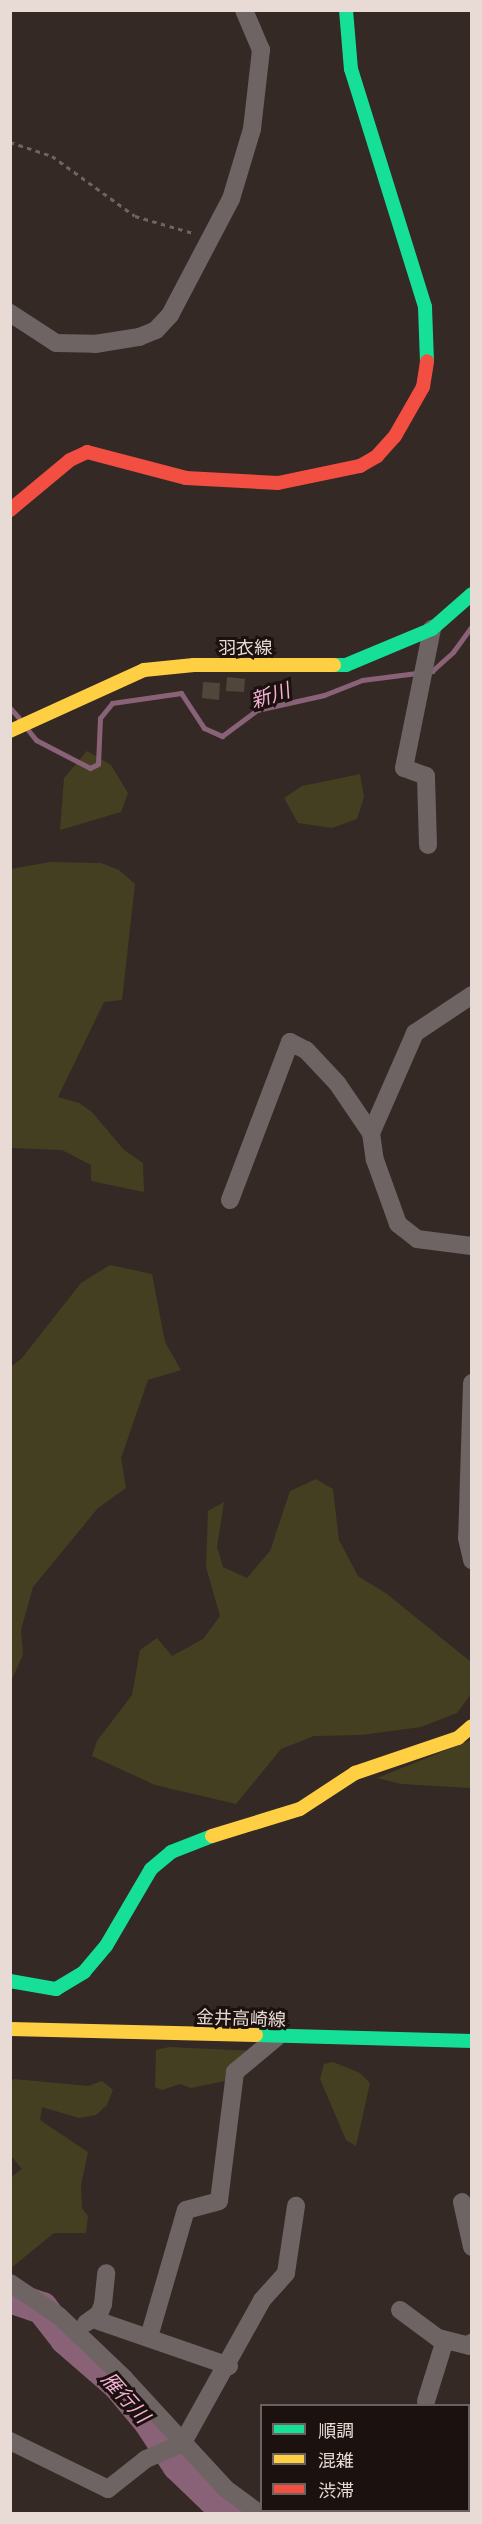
<!DOCTYPE html>
<meta charset="utf-8">
<style>
body{margin:0}
#map{position:relative;width:482px;height:2524px;overflow:hidden;background:#342924;font-family:"Golos Text","Noto Sans JP",sans-serif}
div>[style]{position:absolute}
.green>*{inset:0;background:#443f21}
.stream>*{height:5px;margin:-2.5px;padding:0 2.5px;transform-origin:2.5px;border-radius:2.5px;background:#8a6277}
.river>*{height:32px;margin:-16px;padding:0 16px;transform-origin:16px;border-radius:16px;background:#8a6277}
.building>*{inset:0;background:#4f463c}
.path>*{height:3px;margin-top:-1.5px;transform-origin:0;background:repeating-linear-gradient(90deg,#6e6563 0 4.5px,transparent 0 9px)}
.street>*{height:18px;margin:-9px;padding:0 9px;transform-origin:9px;border-radius:9px;background:#6d6463}
.fast>*{height:14px;margin:-7px;padding:0 7px;transform-origin:7px;border-radius:7px;background:#16e098}
.slow>*{height:14px;margin:-7px;padding:0 7px;transform-origin:7px;border-radius:7px;background:#ffcf43}
.jam>*{height:14px;margin:-7px;padding:0 7px;transform-origin:7px;border-radius:7px;background:#f24e42}
span{translate:-50% -50%;white-space:nowrap;text-align:center;line-height:1.15;-webkit-text-stroke:6px #1b110e;paint-order:stroke}
.street-label{font-size:18px;color:#e8dad4}
.water-label{font-size:20px;color:#f7b1d7;font-style:italic}
.frame{position:absolute;inset:0;border:12px solid #e8dad4;pointer-events:none}
.legend{position:absolute;left:260px;top:2404px;width:210px;height:108px;box-sizing:border-box;background:#1b110e;border:2px solid #6d615d;margin:0;padding:8px 10px;list-style:none;font-size:18px;color:#e8dad4}
.legend li{display:flex;align-items:center;gap:12px;height:30px}
.legend b{width:30px;border:2px solid #6d615d}
</style>
<div id="map">
<div class="green">
<i style="clip-path:polygon(87px 751px,111px 765px,128px 793px,121px 812px,60px 830px,64px 778px)"></i>
<i style="clip-path:polygon(360px 774px,364px 797px,357px 819px,332px 828px,298px 823px,284px 798px,302px 786px)"></i>
<i style="clip-path:polygon(50px 862px,101px 863px,119px 870px,135px 884px,122px 1000px,104px 1002px,58px 1097px,79px 1103px,92px 1112px,124px 1150px,143px 1163px,144px 1192px,91px 1181px,91px 1165px,62px 1150px,11px 1148px,11px 869px)"></i>
<i style="clip-path:polygon(110px 1265px,152px 1274px,165px 1342px,181px 1370px,148px 1380px,121px 1458px,126px 1488px,98px 1508px,33px 1587px,21px 1630px,23px 1655px,11px 1681px,11px 1367px,22px 1358px,81px 1283px)"></i>
<i style="clip-path:polygon(316px 1479px,333px 1489px,339px 1540px,358px 1576px,387px 1594px,471px 1662px,471px 1694px,457px 1713px,421px 1727px,361px 1735px,314px 1736px,281px 1749px,236px 1804px,155px 1785px,92px 1756px,97px 1741px,132px 1695px,140px 1650px,157px 1638px,172px 1656px,203px 1639px,220px 1616px,206px 1567px,208px 1511px,224px 1502px,217px 1547px,223px 1567px,247px 1578px,270px 1551px,290px 1491px)"></i>
<i style="clip-path:polygon(471px 1740px,471px 1788px,401px 1784px,377px 1778px)"></i>
<i style="clip-path:polygon(169px 2047px,258px 2051px,225px 2081px,191px 2088px,180px 2084px,162px 2090px,155px 2087px,156px 2050px)"></i>
<i style="clip-path:polygon(333px 2062px,360px 2073px,370px 2083px,356px 2146px,346px 2140px,320px 2079px,324px 2064px)"></i>
<i style="clip-path:polygon(14px 2079px,88px 2086px,102px 2081px,113px 2090px,107px 2105px,96px 2115px,79px 2118px,42px 2107px,40px 2120px,88px 2152px,81px 2185px,82px 2208px,88px 2216px,86px 2233px,54px 2233px,11px 2268px,11px 2177px,22px 2169px,11px 2156px,11px 2081px)"></i>
</div>
<div class="stream">
<i style="left:10px;top:708px;width:13px;rotate:48deg"></i>
<i style="left:28px;top:730px;width:13px;rotate:51deg"></i>
<i style="left:36px;top:740px;width:61px;rotate:27.4deg"></i>
<i style="left:90px;top:768px;width:9px;rotate:-27deg"></i>
<i style="left:98px;top:764px;width:46px;rotate:-87.5deg"></i>
<i style="left:100px;top:718px;width:19px;rotate:-51deg"></i>
<i style="left:112px;top:703px;width:70px;rotate:-8.2deg"></i>
<i style="left:181px;top:693px;width:42px;rotate:56.7deg"></i>
<i style="left:204px;top:728px;width:20px;rotate:24deg"></i>
<i style="left:222px;top:736px;width:44px;rotate:-36.6deg"></i>
<i style="left:257px;top:710px;width:69px;rotate:-12.6deg"></i>
<i style="left:324px;top:695px;width:41px;rotate:-21.5deg"></i>
<i style="left:362px;top:680px;width:71px;rotate:-7.3deg"></i>
<i style="left:432px;top:671px;width:28px;rotate:-42deg"></i>
<i style="left:453px;top:652px;width:32px;rotate:-54deg"></i>
</div>
<div class="river">
<i style="left:10px;top:2297px;width:34px;rotate:19deg"></i>
<i style="left:42px;top:2308px;width:39px;rotate:52deg"></i>
<i style="left:66px;top:2339px;width:69px;rotate:40.9deg"></i>
<i style="left:118px;top:2384px;width:48px;rotate:50deg"></i>
<i style="left:149px;top:2421px;width:53px;rotate:56.6deg"></i>
<i style="left:178px;top:2465px;width:71px;rotate:43.9deg"></i>
</div>
<div class="building">
<i style="clip-path:polygon(227px 677px,245px 679px,244px 692px,226px 691px)"></i>
<i style="clip-path:polygon(203px 682px,220px 683px,219px 700px,202px 698px)"></i>
</div>
<div class="path">
<i style="left:10px;top:142px;width:44px;rotate:18.4deg"></i>
<i style="left:52px;top:156px;width:102px;rotate:35.9deg"></i>
<i style="left:135px;top:216px;width:60px;rotate:16.3deg"></i>
</div>
<div class="street">
<i style="left:10px;top:313px;width:55px;rotate:33.1deg"></i>
<i style="left:56px;top:343px;width:39px;rotate:1deg"></i>
<i style="left:95px;top:344px;width:45px;rotate:-9deg"></i>
<i style="left:139px;top:337px;width:18px;rotate:-22deg"></i>
<i style="left:156px;top:330px;width:21px;rotate:-47deg"></i>
<i style="left:170px;top:315px;width:131px;rotate:-62.3deg"></i>
<i style="left:231px;top:199px;width:73px;rotate:-73.3deg"></i>
<i style="left:252px;top:129px;width:80px;rotate:-83.5deg"></i>
<i style="left:261px;top:50px;width:43px;rotate:-113deg"></i>
<i style="left:428px;top:845px;width:69px;rotate:-91.7deg"></i>
<i style="left:426px;top:776px;width:23px;rotate:-160deg"></i>
<i style="left:404px;top:768px;width:142px;rotate:-78.6deg"></i>
<i style="left:472px;top:995px;width:69px;rotate:146.3deg"></i>
<i style="left:415px;top:1033px;width:109px;rotate:113.7deg"></i>
<i style="left:371px;top:1133px;width:27px;rotate:82deg"></i>
<i style="left:375px;top:1160px;width:68px;rotate:70.2deg"></i>
<i style="left:398px;top:1224px;width:24px;rotate:38deg"></i>
<i style="left:417px;top:1239px;width:55px;rotate:7.3deg"></i>
<i style="left:230px;top:1200px;width:169px;rotate:-69.2deg"></i>
<i style="left:290px;top:1042px;width:18px;rotate:27deg"></i>
<i style="left:306px;top:1050px;width:45px;rotate:46.8deg"></i>
<i style="left:337px;top:1083px;width:60px;rotate:55.8deg"></i>
<i style="left:472px;top:1383px;width:155px;rotate:91.8deg"></i>
<i style="left:467px;top:1538px;width:23px;rotate:77deg"></i>
<i style="left:462px;top:2202px;width:46px;rotate:77.5deg"></i>
<i style="left:10px;top:2283px;width:59px;rotate:34deg"></i>
<i style="left:59px;top:2316px;width:90px;rotate:43.6deg"></i>
<i style="left:124px;top:2378px;width:151px;rotate:47.4deg"></i>
<i style="left:226px;top:2489px;width:42px;rotate:36.3deg"></i>
<i style="left:400px;top:2310px;width:47px;rotate:36.4deg"></i>
<i style="left:438px;top:2338px;width:33px;rotate:14deg"></i>
<i style="left:470px;top:2346px;width:4px;rotate:-63deg"></i>
<i style="left:93px;top:2319px;width:144px;rotate:19.1deg"></i>
<i style="left:86px;top:2323px;width:16px;rotate:-35deg"></i>
<i style="left:99px;top:2314px;width:11px;rotate:-68deg"></i>
<i style="left:103px;top:2304px;width:31px;rotate:-84deg"></i>
<i style="left:149px;top:2337px;width:132px;rotate:-73.8deg"></i>
<i style="left:186px;top:2210px;width:34px;rotate:-15deg"></i>
<i style="left:219px;top:2201px;width:130px;rotate:-82.9deg"></i>
<i style="left:235px;top:2072px;width:55px;rotate:-39.8deg"></i>
<i style="left:426px;top:2401px;width:64px;rotate:-72.7deg"></i>
<i style="left:10px;top:2441px;width:109px;rotate:26.1deg"></i>
<i style="left:108px;top:2489px;width:48px;rotate:-38.3deg"></i>
<i style="left:146px;top:2459px;width:39px;rotate:-23deg"></i>
<i style="left:182px;top:2444px;width:165px;rotate:-60.9deg"></i>
<i style="left:262px;top:2300px;width:36px;rotate:-48deg"></i>
<i style="left:286px;top:2273px;width:68px;rotate:-81.5deg"></i>
</div>
<div class="fast">
<i style="left:346px;top:10px;width:59px;rotate:85.2deg"></i>
<i style="left:351px;top:69px;width:249px;rotate:72.7deg"></i>
<i style="left:425px;top:307px;width:54px;rotate:87.9deg"></i>
<i style="left:334px;top:665px;width:12px"></i>
<i style="left:346px;top:665px;width:93px;rotate:-22.7deg"></i>
<i style="left:432px;top:629px;width:53px;rotate:-41.2deg"></i>
<i style="left:10px;top:1981px;width:47px;rotate:9.9deg"></i>
<i style="left:56px;top:1989px;width:33px;rotate:-31deg"></i>
<i style="left:84px;top:1972px;width:34px;rotate:-50deg"></i>
<i style="left:106px;top:1946px;width:89px;rotate:-59.7deg"></i>
<i style="left:151px;top:1869px;width:26px;rotate:-40deg"></i>
<i style="left:171px;top:1852px;width:44px;rotate:-21.3deg"></i>
<i style="left:256px;top:2035px;width:216px;rotate:1.6deg"></i>
</div>
<div class="slow">
<i style="left:10px;top:731px;width:147px;rotate:-24.5deg"></i>
<i style="left:144px;top:670px;width:50px;rotate:-5.7deg"></i>
<i style="left:194px;top:665px;width:140px"></i>
<i style="left:212px;top:1836px;width:92px;rotate:-17.1deg"></i>
<i style="left:300px;top:1809px;width:66px;rotate:-33.2deg"></i>
<i style="left:355px;top:1773px;width:109px;rotate:-18.8deg"></i>
<i style="left:458px;top:1738px;width:18px;rotate:-41deg"></i>
<i style="left:10px;top:2029px;width:246px;rotate:1.4deg"></i>
</div>
<div class="jam">
<i style="left:10px;top:510px;width:78px;rotate:-39.8deg"></i>
<i style="left:70px;top:460px;width:19px;rotate:-25deg"></i>
<i style="left:87px;top:452px;width:102px;rotate:14.7deg"></i>
<i style="left:186px;top:478px;width:92px;rotate:3.1deg"></i>
<i style="left:278px;top:483px;width:84px;rotate:-11.7deg"></i>
<i style="left:360px;top:466px;width:20px;rotate:-30deg"></i>
<i style="left:377px;top:456px;width:27px;rotate:-48deg"></i>
<i style="left:395px;top:436px;width:56px;rotate:-60.3deg"></i>
<i style="left:423px;top:387px;width:26px;rotate:-81deg"></i>
</div>
<div class="street-label">
<span style="left:245px;top:647px">羽衣線</span>
<span style="left:241px;top:2018px;rotate:2deg">金井高崎線</span>
</div>
<div class="water-label">
<span style="left:270px;top:695px;rotate:-18deg">新川</span>
<span style="left:126px;top:2397px;rotate:48deg">雁行川</span>
</div>
<div class="frame"></div>
<ul class="legend">
<li><b style="height:8px;background:#16e098"></b>順調</li>
<li><b style="height:8px;background:#ffcf43"></b>混雑</li>
<li><b style="height:8px;background:#f24e42"></b>渋滞</li>
</ul>
</div>
